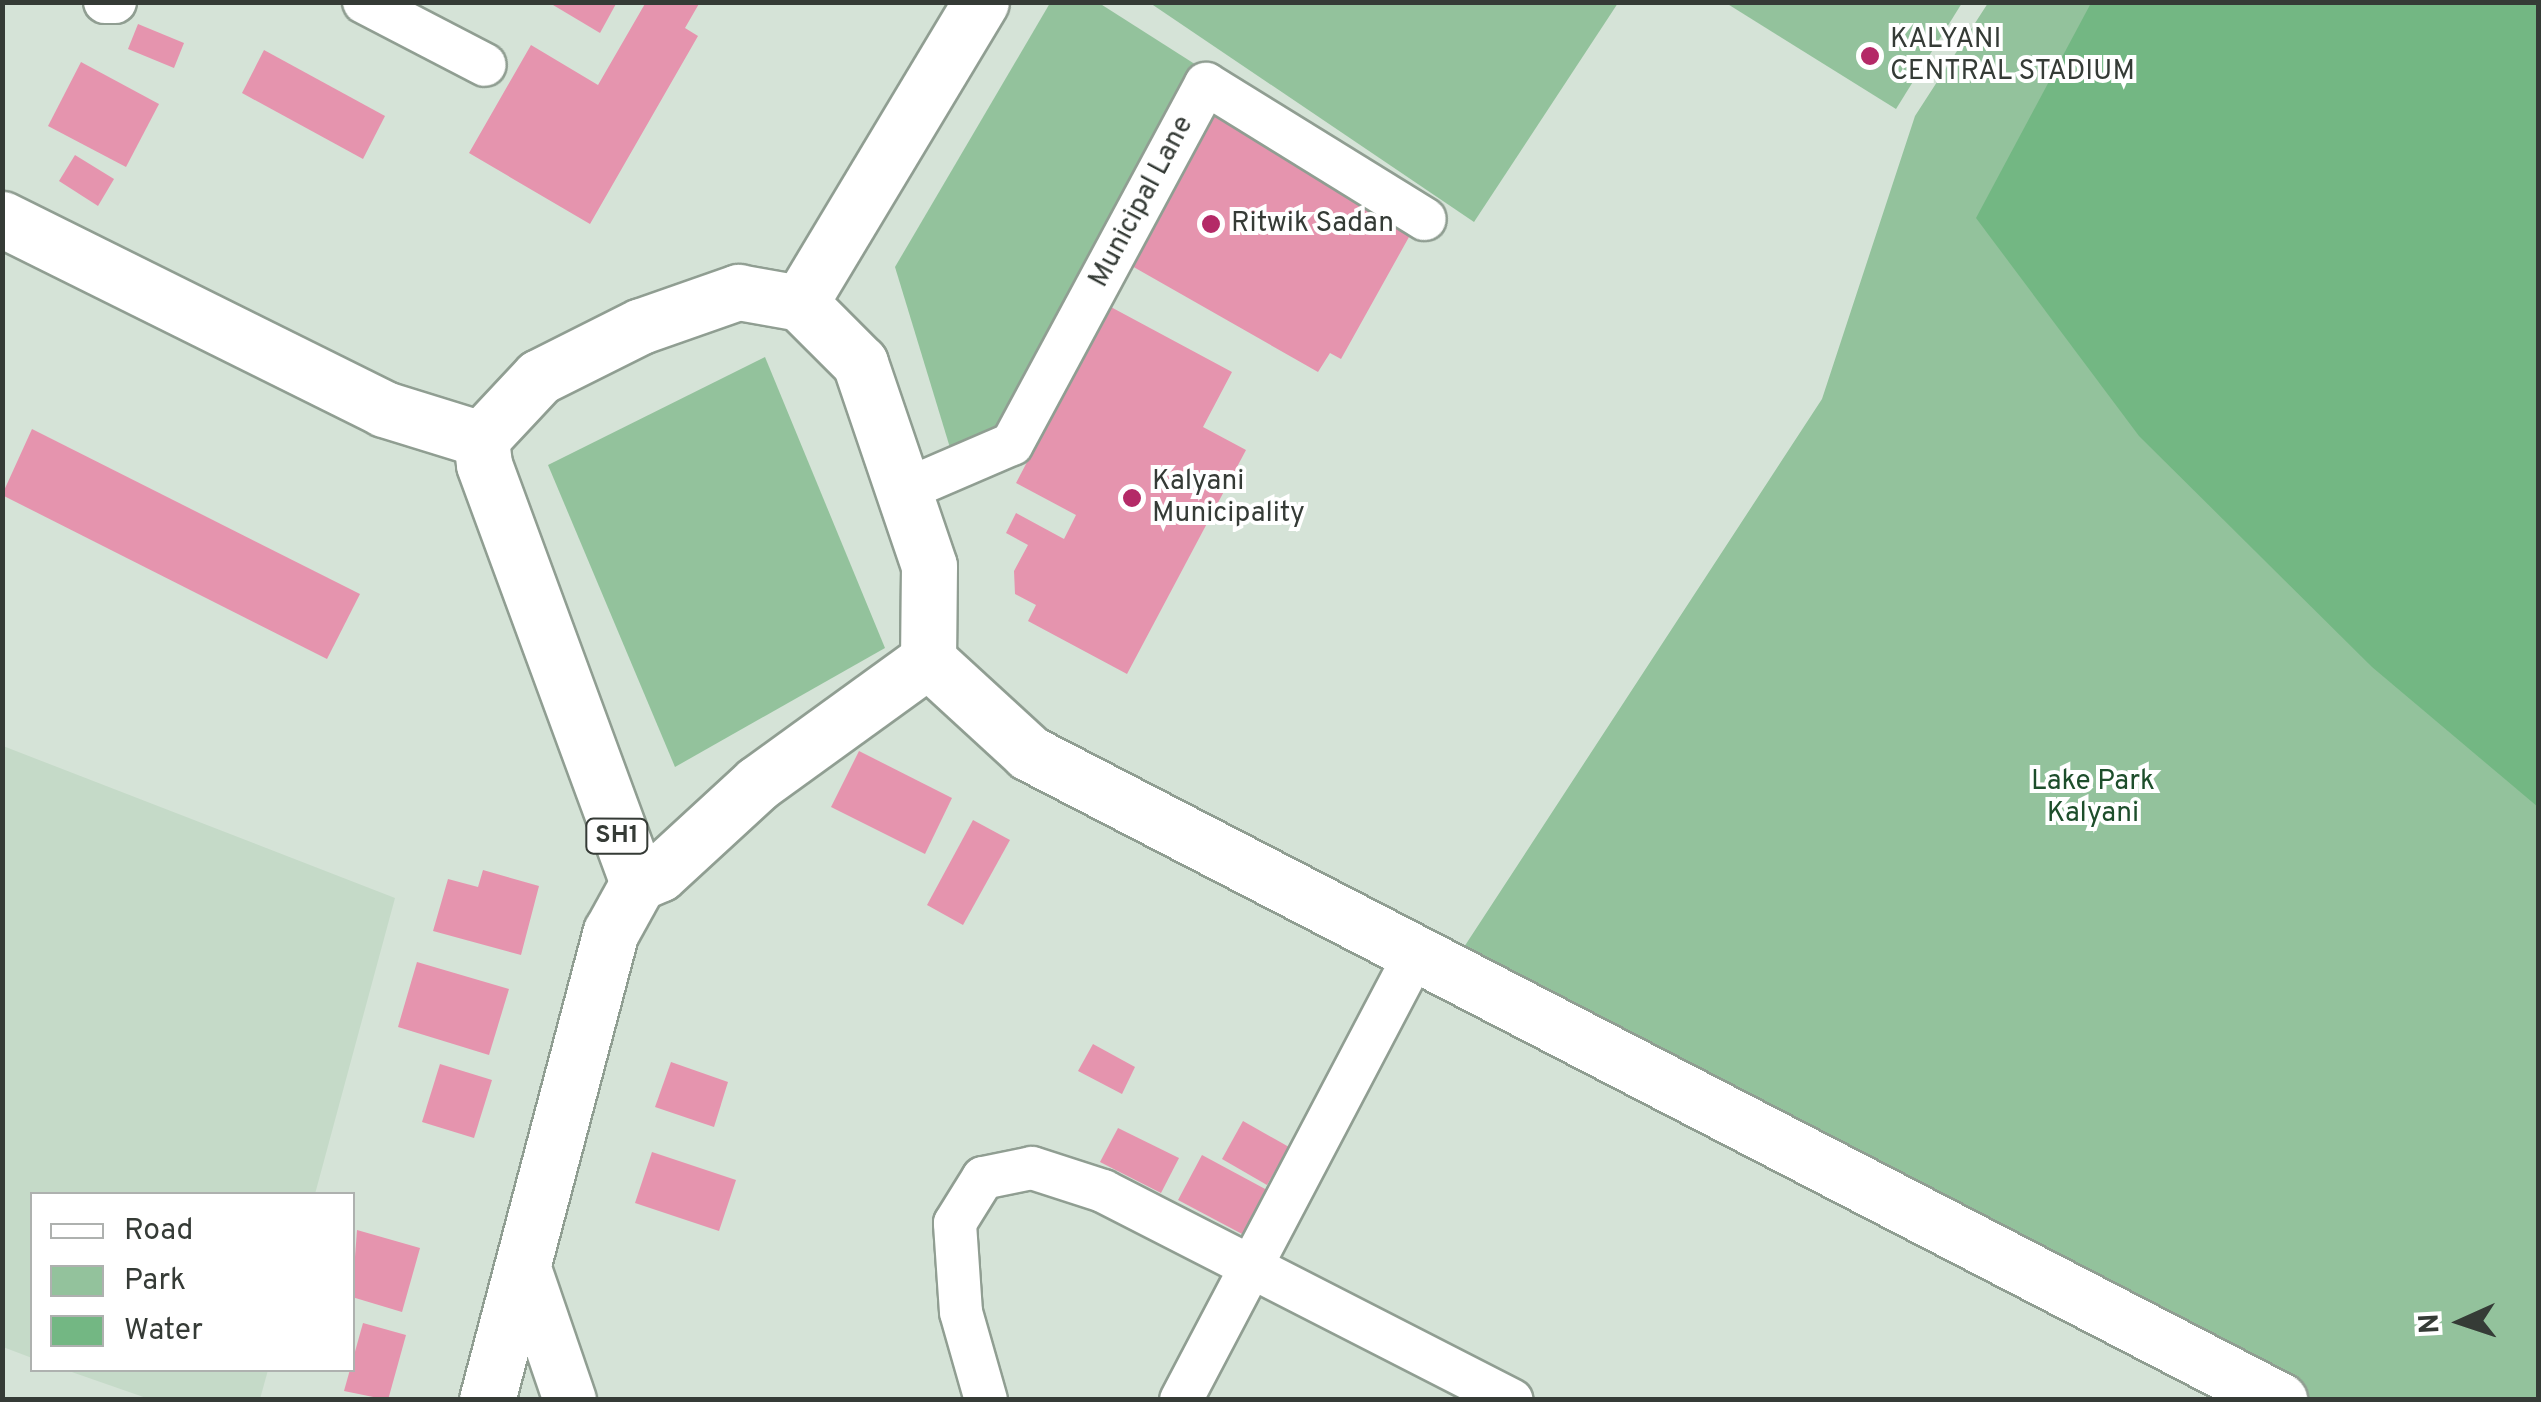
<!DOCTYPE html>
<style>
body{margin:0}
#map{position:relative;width:2541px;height:1402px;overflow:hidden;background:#d5e3d7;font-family:Overpass,sans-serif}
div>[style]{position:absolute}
.built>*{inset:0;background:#c5dac8}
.green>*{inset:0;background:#93c29c}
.water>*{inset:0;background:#73b783}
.building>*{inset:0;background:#e594ae}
.roads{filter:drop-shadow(2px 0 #909e92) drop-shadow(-2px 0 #909e92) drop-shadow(0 2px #909e92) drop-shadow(0 -2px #909e92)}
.minor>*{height:42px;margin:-21px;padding:0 21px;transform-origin:21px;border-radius:21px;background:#fff}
.tertiary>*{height:52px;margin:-26px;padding:0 26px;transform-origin:26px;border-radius:26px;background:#fff}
.secondary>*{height:55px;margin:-27.5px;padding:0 27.5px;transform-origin:27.5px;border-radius:27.5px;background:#fff}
.primary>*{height:55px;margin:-27.5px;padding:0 27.5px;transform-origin:27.5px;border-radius:27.5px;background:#fff}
.dots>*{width:28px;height:28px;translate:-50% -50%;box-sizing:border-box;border:5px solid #fff;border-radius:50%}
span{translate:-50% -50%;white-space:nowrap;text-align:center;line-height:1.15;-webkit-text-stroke:8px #fff;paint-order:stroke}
.shield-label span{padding:2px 8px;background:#fff;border:2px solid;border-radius:8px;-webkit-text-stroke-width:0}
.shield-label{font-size:25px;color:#353b36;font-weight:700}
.poi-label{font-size:28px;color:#353b36}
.left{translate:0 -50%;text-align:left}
.street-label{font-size:28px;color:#353b36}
.park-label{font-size:28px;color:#1d4e2b}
.frame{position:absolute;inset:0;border:5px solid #353b36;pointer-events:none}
.legend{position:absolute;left:30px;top:1192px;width:325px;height:180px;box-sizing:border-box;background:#fff;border:2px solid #aeb1af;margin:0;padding:12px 18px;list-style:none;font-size:30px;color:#353b36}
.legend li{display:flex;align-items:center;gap:20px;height:50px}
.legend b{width:50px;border:2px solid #aeb1af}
.north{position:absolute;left:2411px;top:1272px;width:100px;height:100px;-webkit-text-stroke:8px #fff;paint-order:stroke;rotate:267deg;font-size:28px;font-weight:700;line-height:40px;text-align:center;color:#353b36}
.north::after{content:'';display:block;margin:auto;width:35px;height:45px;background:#353b36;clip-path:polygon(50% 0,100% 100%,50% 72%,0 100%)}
</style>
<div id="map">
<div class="built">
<i style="clip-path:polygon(3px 746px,395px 898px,315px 1194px,32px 1194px,32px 1358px,3px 1347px)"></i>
<i style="clip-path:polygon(66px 1370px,268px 1370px,260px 1399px,152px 1400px)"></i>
</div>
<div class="green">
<i style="clip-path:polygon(1050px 3px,1099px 3px,1201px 68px,1004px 434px,951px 451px,895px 267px)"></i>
<i style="clip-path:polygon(1150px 3px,1618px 3px,1474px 222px)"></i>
<i style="clip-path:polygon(1726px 3px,1962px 3px,1896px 109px)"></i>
<i style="clip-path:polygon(1988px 3px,2538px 3px,2538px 1399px,2274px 1399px,1449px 970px,1822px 399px,1915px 116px)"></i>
<i style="clip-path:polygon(765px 357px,885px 648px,675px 767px,548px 465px)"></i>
</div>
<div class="water">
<i style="clip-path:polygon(2091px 3px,2538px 3px,2538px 807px,2372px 667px,2139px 436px,1976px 218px)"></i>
</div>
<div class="building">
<i style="clip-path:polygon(548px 2px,617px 2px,600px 33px)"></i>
<i style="clip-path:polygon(646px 2px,700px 2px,685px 28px,698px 36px,590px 224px,469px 153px,531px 45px,598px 85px)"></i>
<i style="clip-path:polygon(138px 24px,184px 43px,174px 68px,128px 49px)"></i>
<i style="clip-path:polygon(264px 50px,385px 116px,363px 159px,242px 93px)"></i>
<i style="clip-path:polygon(81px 62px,159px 104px,126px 167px,48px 126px)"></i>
<i style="clip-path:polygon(1201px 106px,1414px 228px,1341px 359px,1330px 353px,1318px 372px,1116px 257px)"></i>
<i style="clip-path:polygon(75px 155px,114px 179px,98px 206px,59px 181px)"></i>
<i style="clip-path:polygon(1109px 306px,1232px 372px,1203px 427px,1246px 450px,1127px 674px,1028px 621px,1036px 605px,1015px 594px,1014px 571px,1028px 545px,1006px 533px,1016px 513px,1064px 539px,1076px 515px,1016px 483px)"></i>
<i style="clip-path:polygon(32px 429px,360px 594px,327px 659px,2px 495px)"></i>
<i style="clip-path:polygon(859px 751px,952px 798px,925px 854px,831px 807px)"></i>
<i style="clip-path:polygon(973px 820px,1010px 840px,963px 925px,927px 905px)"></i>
<i style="clip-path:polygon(483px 870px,539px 886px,521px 955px,433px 931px,448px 879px,478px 887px)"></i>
<i style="clip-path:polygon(417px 962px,509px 989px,489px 1055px,398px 1027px)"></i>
<i style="clip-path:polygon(1093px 1044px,1135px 1067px,1122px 1094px,1078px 1071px)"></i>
<i style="clip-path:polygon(671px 1062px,728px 1082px,714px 1127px,655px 1107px)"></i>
<i style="clip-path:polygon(440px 1064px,492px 1080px,474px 1138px,422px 1122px)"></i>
<i style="clip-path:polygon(1243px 1121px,1289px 1147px,1267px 1185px,1222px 1159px)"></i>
<i style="clip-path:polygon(1118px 1128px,1179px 1158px,1161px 1193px,1100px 1162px)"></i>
<i style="clip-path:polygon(652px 1152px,736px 1180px,719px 1231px,635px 1203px)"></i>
<i style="clip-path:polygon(1202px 1155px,1267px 1190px,1244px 1235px,1178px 1200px)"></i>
<i style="clip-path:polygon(357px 1230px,420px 1248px,402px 1312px,352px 1297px)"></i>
<i style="clip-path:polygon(363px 1323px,406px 1335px,388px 1400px,344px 1391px)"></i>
</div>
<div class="roads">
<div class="minor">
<i style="left:105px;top:2px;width:10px"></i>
<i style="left:364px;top:2px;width:136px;rotate:27.5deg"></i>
<i style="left:905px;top:490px;width:116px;rotate:-23.3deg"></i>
<i style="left:1012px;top:444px;width:409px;rotate:-61.7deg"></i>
<i style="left:1206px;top:84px;width:257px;rotate:31.7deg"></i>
<i style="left:986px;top:1400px;width:91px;rotate:-105.9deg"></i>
<i style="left:961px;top:1312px;width:89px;rotate:-93.9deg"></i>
<i style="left:955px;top:1223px;width:53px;rotate:-58.1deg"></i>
<i style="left:983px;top:1178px;width:50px;rotate:-11.5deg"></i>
<i style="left:1032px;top:1168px;width:75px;rotate:17.9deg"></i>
<i style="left:1103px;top:1191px;width:459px;rotate:27.1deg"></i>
<i style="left:1181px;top:1400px;width:505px;rotate:-62.27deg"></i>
</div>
<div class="tertiary">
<i style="left:523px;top:1263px;width:145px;rotate:71.1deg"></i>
</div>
<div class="secondary">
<i style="left:928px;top:660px;width:137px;rotate:42.6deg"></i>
<i style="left:1029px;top:753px;width:1408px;rotate:27.37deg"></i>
</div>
<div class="primary">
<i style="left:2px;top:219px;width:427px;rotate:26.4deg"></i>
<i style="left:384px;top:409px;width:102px;rotate:17.2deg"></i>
<i style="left:738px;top:292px;width:63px;rotate:10.1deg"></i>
<i style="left:800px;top:303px;width:85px;rotate:45deg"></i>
<i style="left:860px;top:363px;width:214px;rotate:71.2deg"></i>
<i style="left:929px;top:566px;width:94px;rotate:90.6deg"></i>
<i style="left:928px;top:660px;width:210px;rotate:144.1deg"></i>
<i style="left:758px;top:783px;width:134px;rotate:137.4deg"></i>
<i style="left:659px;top:874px;width:23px;rotate:157deg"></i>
<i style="left:638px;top:883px;width:446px;rotate:-110.2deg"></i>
<i style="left:484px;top:464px;width:25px;rotate:-97deg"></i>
<i style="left:481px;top:439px;width:85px;rotate:-46.9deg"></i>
<i style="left:539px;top:377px;width:114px;rotate:-26.6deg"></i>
<i style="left:641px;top:326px;width:103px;rotate:-19.3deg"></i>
<i style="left:800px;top:303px;width:351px;rotate:-59deg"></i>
<i style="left:487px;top:1400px;width:484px;rotate:-75.2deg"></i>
<i style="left:611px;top:932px;width:56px;rotate:-61.1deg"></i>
</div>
</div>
<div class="dots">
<i style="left:1870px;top:56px;background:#b42a67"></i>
<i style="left:1211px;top:224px;background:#b42a67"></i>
<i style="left:1132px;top:498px;background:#b42a67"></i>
</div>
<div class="shield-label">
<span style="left:617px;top:836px">SH1</span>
</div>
<div class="poi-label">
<span class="left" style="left:1890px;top:56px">KALYANI<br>CENTRAL STADIUM</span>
<span class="left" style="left:1231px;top:224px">Ritwik Sadan</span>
<span class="left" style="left:1152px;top:498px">Kalyani<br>Municipality</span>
</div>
<div class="street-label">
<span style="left:1142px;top:202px;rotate:-62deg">Municipal Lane</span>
</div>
<div class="park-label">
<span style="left:2093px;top:798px">Lake Park<br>Kalyani</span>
</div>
<div class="frame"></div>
<ul class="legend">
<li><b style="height:12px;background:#fff"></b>Road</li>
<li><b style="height:28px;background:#93c29c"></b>Park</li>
<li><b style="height:28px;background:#73b783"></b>Water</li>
</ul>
<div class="north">N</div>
</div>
